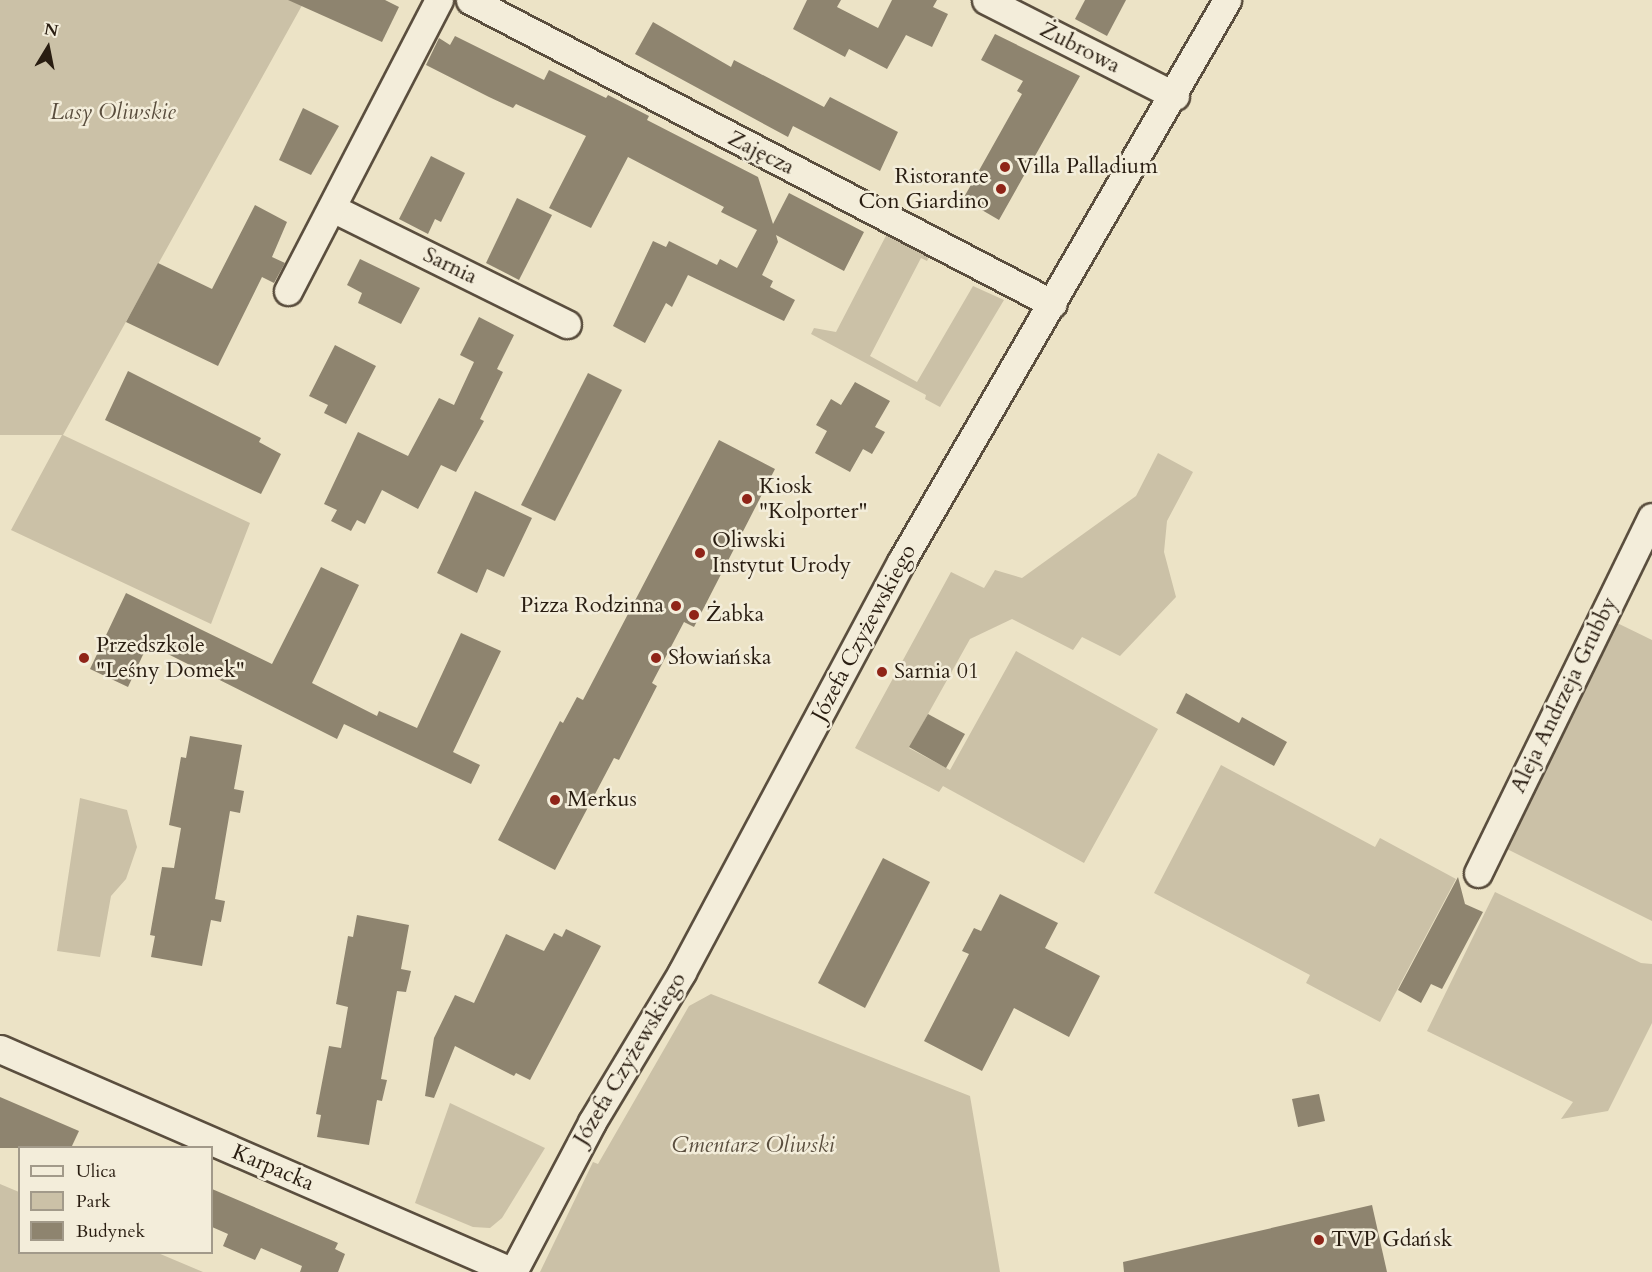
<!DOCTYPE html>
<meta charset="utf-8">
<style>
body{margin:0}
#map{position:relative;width:1652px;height:1272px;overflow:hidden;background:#ece3c6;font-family:Cardo,serif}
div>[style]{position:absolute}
.green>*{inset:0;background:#cbc1a7}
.building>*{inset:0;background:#8e846f}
.roads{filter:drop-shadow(2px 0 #5a4e3e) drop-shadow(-2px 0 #5a4e3e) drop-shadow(0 2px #5a4e3e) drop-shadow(0 -2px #5a4e3e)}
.minor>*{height:27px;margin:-13.5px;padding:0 13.5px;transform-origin:13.5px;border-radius:13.5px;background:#f3edda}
.dots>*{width:16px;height:16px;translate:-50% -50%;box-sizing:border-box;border:3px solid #f3edda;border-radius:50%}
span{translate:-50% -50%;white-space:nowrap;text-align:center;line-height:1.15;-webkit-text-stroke:5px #f3edda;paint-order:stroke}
.street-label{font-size:22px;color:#291d11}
.park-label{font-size:22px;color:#5a4e3e;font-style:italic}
.poi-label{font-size:22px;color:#291d11}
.left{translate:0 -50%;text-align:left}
.right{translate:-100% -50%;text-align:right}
.legend{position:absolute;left:18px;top:1146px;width:195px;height:108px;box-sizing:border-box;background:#f3edda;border:2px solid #a29a8a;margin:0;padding:8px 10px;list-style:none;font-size:18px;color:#291d11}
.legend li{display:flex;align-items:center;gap:12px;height:30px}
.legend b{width:30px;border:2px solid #a29a8a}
.north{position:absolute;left:18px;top:18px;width:60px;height:60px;-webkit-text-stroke:4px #f3edda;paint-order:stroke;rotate:10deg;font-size:16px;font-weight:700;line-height:24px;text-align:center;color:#291d11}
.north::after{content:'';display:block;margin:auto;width:21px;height:27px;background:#291d11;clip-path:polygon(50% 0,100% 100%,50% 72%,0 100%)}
</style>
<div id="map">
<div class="green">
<i style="clip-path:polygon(0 0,305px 0,63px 435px,250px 523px,211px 624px,11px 530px,62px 435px,0 435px)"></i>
<i style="clip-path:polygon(890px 228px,929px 251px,929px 257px,927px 261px,921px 258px,870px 356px,917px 382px,973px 286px,1004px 300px,940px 407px,925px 399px,926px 395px,811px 334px,814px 328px,836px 332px)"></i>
<i style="clip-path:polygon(1158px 453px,1193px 472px,1167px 521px,1164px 552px,1176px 597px,1120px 656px,1082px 637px,1073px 650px,1012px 619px,970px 639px,909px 748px,950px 770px,1016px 651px,1158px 729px,1084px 863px,943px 786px,939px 792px,855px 748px,951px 572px,984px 588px,995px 570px,1022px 578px,1136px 496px)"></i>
<i style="clip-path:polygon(1611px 620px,1652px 640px,1652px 921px,1499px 845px)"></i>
<i style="clip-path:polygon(1221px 765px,1375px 847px,1380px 838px,1456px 879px,1380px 1022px,1306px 983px,1310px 975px,1154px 893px)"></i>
<i style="clip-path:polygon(80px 798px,127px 810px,137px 847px,126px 879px,111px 896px,100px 957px,57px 951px)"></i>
<i style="clip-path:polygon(1495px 892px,1641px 963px,1652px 964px,1652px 1023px,1608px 1111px,1561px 1119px,1573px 1102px,1427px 1031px)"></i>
<i style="clip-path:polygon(711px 994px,970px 1096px,1000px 1272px,540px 1272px,593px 1162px,598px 1164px,689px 1006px)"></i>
<i style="clip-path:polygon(450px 1103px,545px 1148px,502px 1218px,490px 1228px,473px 1227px,415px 1203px)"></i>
<i style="clip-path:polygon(0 1184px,19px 1192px,20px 1252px,158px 1253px,203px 1272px,0 1272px)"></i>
</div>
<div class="building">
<i style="clip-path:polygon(288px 0,385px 0,399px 7px,382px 42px)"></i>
<i style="clip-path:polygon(807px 0,841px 0,837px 7px,878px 28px,892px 0,937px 0,933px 7px,948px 14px,932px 47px,906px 35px,887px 69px,849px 49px,845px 57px,793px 29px)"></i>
<i style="clip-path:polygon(1085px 0,1126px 0,1107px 36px,1075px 19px)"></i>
<i style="clip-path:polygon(653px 22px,731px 67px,734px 60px,824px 107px,830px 97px,898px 132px,880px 171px,793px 126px,788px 137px,635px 54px)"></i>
<i style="clip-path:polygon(995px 34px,1080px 76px,999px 220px,963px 199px,1022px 94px,1017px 91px,1023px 81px,981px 60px)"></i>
<i style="clip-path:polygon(455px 36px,544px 80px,549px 70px,606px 98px,608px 95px,649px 116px,647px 120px,758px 177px,773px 224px,789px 193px,864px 232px,844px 271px,776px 235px,778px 242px,762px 275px,773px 281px,770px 287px,795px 300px,784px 321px,688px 275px,672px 307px,666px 303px,645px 343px,613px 326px,653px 241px,666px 247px,669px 241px,717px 265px,720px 259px,737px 268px,757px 230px,721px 212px,724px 207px,628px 157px,591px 228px,549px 208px,586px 136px,516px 104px,513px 108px,489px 97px,426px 65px,439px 38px,450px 45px)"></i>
<i style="clip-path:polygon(303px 108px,339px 126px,311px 175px,279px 160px)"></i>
<i style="clip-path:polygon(431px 156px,465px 173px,441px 222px,435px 219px,428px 234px,399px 219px)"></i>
<i style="clip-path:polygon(517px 198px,552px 215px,519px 280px,486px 263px)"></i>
<i style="clip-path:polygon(255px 205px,287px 222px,272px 257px,285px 263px,274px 283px,262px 277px,218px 366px,126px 322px,158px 263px,212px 289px)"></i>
<i style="clip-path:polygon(360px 259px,420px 288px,401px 324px,358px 303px,362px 293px,347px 285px)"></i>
<i style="clip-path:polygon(479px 317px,514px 335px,497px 369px,503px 372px,480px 419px,484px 421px,456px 472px,441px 465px,418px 509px,382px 490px,365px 524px,357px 520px,351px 531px,331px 521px,337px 510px,324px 504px,358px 432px,408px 456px,439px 398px,454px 405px,474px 362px,460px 355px)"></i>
<i style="clip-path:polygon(335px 345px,376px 366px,346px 424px,324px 413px,328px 405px,309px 396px)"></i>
<i style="clip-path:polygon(128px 371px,261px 438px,259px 442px,281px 454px,261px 494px,105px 420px)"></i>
<i style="clip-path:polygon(588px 373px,622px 390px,555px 521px,521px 505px)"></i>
<i style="clip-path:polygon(855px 382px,890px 401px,875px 427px,885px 432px,872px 454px,863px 449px,850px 472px,815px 453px,827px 431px,816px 425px,831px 399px,841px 405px)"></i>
<i style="clip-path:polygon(719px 440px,775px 469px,694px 627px,684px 622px,652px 683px,657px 686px,619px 760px,614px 758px,555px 870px,498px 840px,560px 721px,563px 723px,577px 697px,583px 700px)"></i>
<i style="clip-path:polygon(475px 491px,532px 518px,504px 577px,487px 569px,477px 593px,437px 573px)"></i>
<i style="clip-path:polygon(321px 567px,359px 585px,312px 683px,377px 716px,379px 711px,417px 728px,461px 633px,501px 651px,453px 752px,480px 765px,471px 784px,344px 724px,337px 739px,148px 644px,128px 687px,90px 669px,126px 593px,272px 664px)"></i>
<i style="clip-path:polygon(1186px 693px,1239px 723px,1242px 717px,1287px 742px,1274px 766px,1176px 713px)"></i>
<i style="clip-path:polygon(928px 714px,965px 734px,946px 768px,909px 747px)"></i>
<i style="clip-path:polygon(190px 736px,242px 745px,234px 789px,244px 791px,240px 813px,230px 811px,215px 899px,225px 901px,221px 922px,211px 920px,202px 966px,151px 957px,155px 936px,150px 935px,162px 867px,174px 868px,181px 828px,169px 825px,181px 757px,186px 758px)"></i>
<i style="clip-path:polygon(883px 858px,930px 882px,865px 1008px,818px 983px)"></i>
<i style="clip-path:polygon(1458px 877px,1465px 904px,1483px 912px,1442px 989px,1431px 984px,1421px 1003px,1398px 990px)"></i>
<i style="clip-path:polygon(1000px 894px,1058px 923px,1045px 948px,1100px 976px,1069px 1037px,1014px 1008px,982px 1071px,924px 1041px,969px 954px,962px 951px,974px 928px,981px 931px)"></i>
<i style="clip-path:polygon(357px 915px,409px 925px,401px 969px,411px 971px,406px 992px,397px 991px,381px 1079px,387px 1080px,382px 1101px,377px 1100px,369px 1145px,317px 1137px,321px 1115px,316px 1114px,329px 1046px,341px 1048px,348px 1007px,336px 1004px,348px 936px,353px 937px)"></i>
<i style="clip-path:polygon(566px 929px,601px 946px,530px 1080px,516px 1073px,514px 1076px,455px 1046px,434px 1098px,425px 1096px,434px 1038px,455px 995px,474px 1003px,506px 934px,544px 951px,554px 933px,562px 937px)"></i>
<i style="clip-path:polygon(1319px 1094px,1325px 1121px,1298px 1127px,1292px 1099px)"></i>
<i style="clip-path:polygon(0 1097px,79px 1131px,71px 1148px,0 1148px)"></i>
<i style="clip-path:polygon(212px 1189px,338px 1243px,335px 1249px,345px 1254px,338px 1272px,300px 1272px,302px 1266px,261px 1248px,255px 1260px,223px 1246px,228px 1234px,212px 1227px)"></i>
<i style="clip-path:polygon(1372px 1205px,1387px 1272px,1124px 1272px,1123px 1262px)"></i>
</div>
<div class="roads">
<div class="minor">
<i style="left:470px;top:0;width:657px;rotate:27.54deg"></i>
<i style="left:986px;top:0;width:212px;rotate:26.9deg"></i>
<i style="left:332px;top:208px;width:262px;rotate:26.3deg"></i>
<i style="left:288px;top:291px;width:328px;rotate:-62.6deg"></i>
<i style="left:1478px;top:873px;width:396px;rotate:-64deg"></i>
<i style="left:0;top:1049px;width:559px;rotate:23.49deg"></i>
<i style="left:513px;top:1272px;width:170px;rotate:-62.2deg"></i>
<i style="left:592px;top:1122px;width:175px;rotate:-59deg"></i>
<i style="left:682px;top:972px;width:465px;rotate:-61.9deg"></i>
<i style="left:901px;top:562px;width:650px;rotate:-59.88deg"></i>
</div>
</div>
<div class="dots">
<i style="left:1005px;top:167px;background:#8f2418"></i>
<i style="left:1001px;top:189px;background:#8f2418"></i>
<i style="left:747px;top:499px;background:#8f2418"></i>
<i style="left:700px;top:553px;background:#8f2418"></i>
<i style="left:676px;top:606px;background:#8f2418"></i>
<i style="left:694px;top:615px;background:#8f2418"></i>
<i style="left:84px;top:658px;background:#8f2418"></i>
<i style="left:656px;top:658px;background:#8f2418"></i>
<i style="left:882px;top:672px;background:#8f2418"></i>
<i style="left:555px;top:800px;background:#8f2418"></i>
<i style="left:1319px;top:1240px;background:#8f2418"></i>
</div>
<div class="street-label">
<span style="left:1080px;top:48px;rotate:27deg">Żubrowa</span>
<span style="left:761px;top:153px;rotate:27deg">Zajęcza</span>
<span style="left:450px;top:266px;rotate:26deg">Sarnia</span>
<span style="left:864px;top:633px;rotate:-62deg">Józefa Czyżewskiego</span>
<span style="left:1564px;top:695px;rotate:-64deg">Aleja Andrzeja Grubby</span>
<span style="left:630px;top:1059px;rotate:-59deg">Józefa Czyżewskiego</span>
<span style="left:273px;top:1168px;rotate:23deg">Karpacka</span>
</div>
<div class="park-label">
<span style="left:113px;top:113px">Lasy Oliwskie</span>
<span style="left:753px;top:1146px">Cmentarz Oliwski</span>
</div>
<div class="poi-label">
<span class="left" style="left:1017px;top:167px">Villa Palladium</span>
<span class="right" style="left:989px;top:189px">Ristorante<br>Con Giardino</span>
<span class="left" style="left:759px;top:499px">Kiosk<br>"Kolporter"</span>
<span class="left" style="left:712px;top:553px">Oliwski<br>Instytut Urody</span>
<span class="right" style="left:664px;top:606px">Pizza Rodzinna</span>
<span class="left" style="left:706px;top:615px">Żabka</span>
<span class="left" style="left:96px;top:658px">Przedszkole<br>"Leśny Domek"</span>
<span class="left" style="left:668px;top:658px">Słowiańska</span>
<span class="left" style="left:894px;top:672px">Sarnia 01</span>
<span class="left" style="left:567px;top:800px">Merkus</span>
<span class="left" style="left:1331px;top:1240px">TVP Gdańsk</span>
</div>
<ul class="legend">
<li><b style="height:8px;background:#f3edda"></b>Ulica</li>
<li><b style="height:16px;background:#cbc1a7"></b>Park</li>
<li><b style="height:16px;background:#8e846f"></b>Budynek</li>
</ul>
<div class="north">N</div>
</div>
